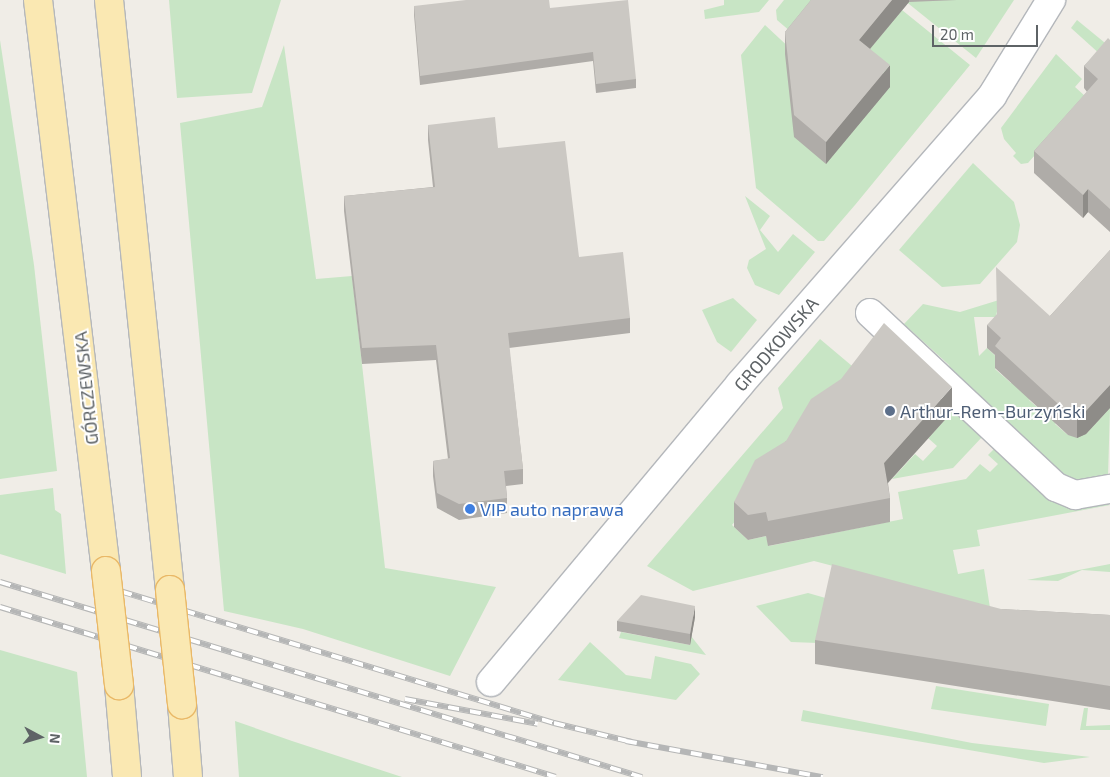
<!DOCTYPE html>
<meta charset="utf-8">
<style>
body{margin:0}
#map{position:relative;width:1110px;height:777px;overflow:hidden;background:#f0ede7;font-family:"Exo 2",sans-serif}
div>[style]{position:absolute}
.green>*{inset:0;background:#c8e5c5}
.roads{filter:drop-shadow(1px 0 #b4b7bb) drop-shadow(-1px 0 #b4b7bb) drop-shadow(0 1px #b4b7bb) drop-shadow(0 -1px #b4b7bb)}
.minor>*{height:28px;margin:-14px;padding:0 14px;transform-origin:14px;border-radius:14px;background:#fff}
.major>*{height:28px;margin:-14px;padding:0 14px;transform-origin:14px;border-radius:14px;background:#fae8b2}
.rail>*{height:5.5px;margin-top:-2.75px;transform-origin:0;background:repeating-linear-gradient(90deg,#fff 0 11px,#b5b6b6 0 22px);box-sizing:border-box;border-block:1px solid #b5b6b6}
.bridges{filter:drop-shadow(1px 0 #e9b867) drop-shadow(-1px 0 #e9b867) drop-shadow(0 1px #e9b867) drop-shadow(0 -1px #e9b867)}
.major-bridge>*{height:28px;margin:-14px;padding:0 14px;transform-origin:14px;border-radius:14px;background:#fae8b2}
.wall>*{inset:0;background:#afaca8}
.shaded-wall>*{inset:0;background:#8e8c88}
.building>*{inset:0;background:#cbc8c3}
.dots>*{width:14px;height:14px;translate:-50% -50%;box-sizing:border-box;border:2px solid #fff;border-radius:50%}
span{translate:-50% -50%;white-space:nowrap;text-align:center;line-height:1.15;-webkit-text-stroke:4px #fff;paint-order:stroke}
.street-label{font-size:18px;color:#5e6366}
.service-label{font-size:18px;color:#4e5e75}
.left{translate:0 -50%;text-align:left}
.shop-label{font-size:18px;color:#366cbe}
.north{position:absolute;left:15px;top:712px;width:50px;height:50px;-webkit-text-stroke:4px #fff;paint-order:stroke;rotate:96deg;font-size:14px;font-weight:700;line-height:20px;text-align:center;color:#5e6366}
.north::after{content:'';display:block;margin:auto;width:18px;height:22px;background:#5e6366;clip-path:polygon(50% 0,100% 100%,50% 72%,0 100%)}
.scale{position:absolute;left:932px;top:25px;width:106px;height:22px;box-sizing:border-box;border:2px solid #5e6366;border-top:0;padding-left:6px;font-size:15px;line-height:18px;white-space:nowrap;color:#5e6366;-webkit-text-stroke:4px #fff;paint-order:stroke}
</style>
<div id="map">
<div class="green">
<i style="clip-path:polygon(169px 0,281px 0,252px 93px,177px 98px)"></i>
<i style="clip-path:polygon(724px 0,769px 0,759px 12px,705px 19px,704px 10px,724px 5px)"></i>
<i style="clip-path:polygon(784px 0,830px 0,798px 38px,777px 20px,776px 10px)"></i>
<i style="clip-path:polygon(904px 0,1014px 0,976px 58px)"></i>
<i style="clip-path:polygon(902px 10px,970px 65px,855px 205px,824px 241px,818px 241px,756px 188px,741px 55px,765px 25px,794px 52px,859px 62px)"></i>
<i style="clip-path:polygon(1077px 20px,1110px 47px,1102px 56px,1071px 28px)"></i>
<i style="clip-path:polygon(0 40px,34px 265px,57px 471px,0 479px)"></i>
<i style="clip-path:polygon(284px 45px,316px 279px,352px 276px,385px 568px,496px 587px,450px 676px,303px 629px,224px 611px,180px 123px,262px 107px)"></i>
<i style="clip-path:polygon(1056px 54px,1082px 79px,1075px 87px,1095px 105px,1055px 132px,1028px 163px,1021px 164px,1013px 156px,1016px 153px,1004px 139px,1001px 128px)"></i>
<i style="clip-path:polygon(973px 163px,1014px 202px,1020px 225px,1017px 242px,980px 284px,942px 287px,899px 250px)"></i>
<i style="clip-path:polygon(745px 196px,770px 216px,760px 230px,778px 252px,793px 234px,815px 252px,779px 295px,755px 285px,747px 268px,749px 260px,766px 249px)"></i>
<i style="clip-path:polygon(733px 298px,757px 320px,731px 352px,717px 342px,702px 310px)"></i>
<i style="clip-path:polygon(999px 300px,996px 317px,974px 317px,979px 356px,987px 348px,1001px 361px,995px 369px,1011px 383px,1018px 376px,1036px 391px,1029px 400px,1045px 414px,1062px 416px,1055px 424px,1068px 435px,1086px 434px,1110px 408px,1108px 477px,1070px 482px,952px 378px,949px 365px,904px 324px,923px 304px,960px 312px)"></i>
<i style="clip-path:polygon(820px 339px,858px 371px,732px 525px,748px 540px,766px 536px,769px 546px,903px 519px,898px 492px,966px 479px,980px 464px,990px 472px,998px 464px,988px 455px,996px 447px,1110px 505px,977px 530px,980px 546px,953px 550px,958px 574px,984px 569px,990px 608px,1110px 639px,837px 567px,814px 561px,693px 591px,647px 566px,783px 408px,778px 388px)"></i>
<i style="clip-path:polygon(954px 410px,983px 436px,953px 468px,892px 479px,915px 454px,923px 461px,937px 446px,928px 438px)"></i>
<i style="clip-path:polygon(53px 488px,55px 510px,61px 514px,66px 574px,0 554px,0 495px)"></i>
<i style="clip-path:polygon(1110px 564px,1110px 572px,1082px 570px,1058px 581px,1027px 580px)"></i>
<i style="clip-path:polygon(808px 593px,829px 599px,818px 643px,791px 642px,756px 606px)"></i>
<i style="clip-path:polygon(621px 632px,690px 645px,691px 636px,706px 655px,619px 638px)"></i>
<i style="clip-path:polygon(590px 642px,626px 675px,651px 679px,655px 656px,691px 664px,700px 674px,676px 700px,558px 680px)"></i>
<i style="clip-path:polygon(0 650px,77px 672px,87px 777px,0 777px)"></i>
<i style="clip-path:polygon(936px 686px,1049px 704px,1046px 726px,931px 709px)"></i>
<i style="clip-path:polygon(1084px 708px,1088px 708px,1086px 726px,1110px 725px,1110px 730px,1080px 730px)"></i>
<i style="clip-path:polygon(803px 710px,972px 743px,1090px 757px,1044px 763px,801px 721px)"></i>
<i style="clip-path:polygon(235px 721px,292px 741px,402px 777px,239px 777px)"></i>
</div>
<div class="roads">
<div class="minor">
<i style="left:870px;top:313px;width:255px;rotate:43.1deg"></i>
<i style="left:1056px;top:487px;width:21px;rotate:23deg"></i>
<i style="left:1075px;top:495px;width:36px;rotate:-10deg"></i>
<i style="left:491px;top:682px;width:388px;rotate:-50.1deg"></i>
<i style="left:740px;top:384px;width:383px;rotate:-48.8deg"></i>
<i style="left:992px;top:96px;width:113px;rotate:-58.4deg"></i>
</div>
<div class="major">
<i style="left:38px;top:0;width:575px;rotate:83.21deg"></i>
<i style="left:109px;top:0;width:593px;rotate:84.1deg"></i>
<i style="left:119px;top:685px;width:92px;rotate:85deg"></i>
<i style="left:182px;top:704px;width:73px;rotate:85.3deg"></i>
</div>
</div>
<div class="rail">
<i style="left:0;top:582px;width:671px;rotate:16.9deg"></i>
<i style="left:100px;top:585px;width:475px;rotate:16.9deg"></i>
<i style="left:554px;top:723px;width:80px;rotate:13.7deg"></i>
<i style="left:0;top:607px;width:581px;rotate:17deg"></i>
<i style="left:405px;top:699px;width:135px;rotate:10.6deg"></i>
<i style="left:626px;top:741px;width:200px;rotate:10.4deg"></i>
</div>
<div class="bridges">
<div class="major-bridge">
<i style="left:106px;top:571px;width:115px;rotate:83.5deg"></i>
<i style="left:170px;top:590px;width:115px;rotate:84deg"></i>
</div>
</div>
<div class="wall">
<i style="clip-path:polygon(811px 0,957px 0,909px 2px,870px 49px,890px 87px,826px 164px,794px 137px,785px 54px,785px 32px)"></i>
<i style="clip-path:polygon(414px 6px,550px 8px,636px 79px,636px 88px,596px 93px,593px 61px,420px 85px,414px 15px)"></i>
<i style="clip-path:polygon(1110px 40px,1110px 232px,1088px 212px,1083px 218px,1034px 173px,1034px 151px,1087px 92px,1084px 88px,1084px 66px)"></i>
<i style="clip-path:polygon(428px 125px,498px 148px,579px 257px,630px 318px,630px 333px,509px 348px,523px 469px,523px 484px,506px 486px,507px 498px,507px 513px,459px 520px,437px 508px,433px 476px,433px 461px,448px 459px,436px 360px,362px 364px,344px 211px,344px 196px,433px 187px,428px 140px)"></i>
<i style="clip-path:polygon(1110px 250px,1110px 408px,1086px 434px,1077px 438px,1068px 435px,995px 368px,995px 355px,987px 348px,987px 325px,1050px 316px)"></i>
<i style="clip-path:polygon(952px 412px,888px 483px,890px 498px,890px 522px,768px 546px,766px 536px,748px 540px,734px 527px,734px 502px,786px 441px)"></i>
<i style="clip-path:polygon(1001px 609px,1110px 615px,1110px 710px,815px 664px,815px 640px)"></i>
<i style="clip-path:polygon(695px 617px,690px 645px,617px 631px,617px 621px)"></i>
</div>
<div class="shaded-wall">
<i style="clip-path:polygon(892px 0,909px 0,909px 2px,859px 62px,859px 40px)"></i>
<i style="clip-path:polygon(890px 65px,890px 87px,826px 164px,826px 142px)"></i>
<i style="clip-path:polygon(1088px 189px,1088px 212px,1083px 218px,1083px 195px)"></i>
<i style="clip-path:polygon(1110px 385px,1110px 408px,1086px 434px,1077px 438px,1077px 416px)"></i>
<i style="clip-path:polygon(952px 387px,952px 412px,884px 487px,884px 463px)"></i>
<i style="clip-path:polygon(695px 606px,695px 617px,690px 645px,690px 634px)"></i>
</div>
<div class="building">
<i style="clip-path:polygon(466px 0,549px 0,550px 8px,628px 0,636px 79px,596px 84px,593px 52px,420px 76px,414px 6px)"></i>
<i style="clip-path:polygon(811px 0,892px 0,859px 40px,890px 65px,826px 142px,794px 115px,785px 32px)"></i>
<i style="clip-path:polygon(1108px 38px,1110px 40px,1110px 209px,1088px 189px,1083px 195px,1034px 151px,1098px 79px,1084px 66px)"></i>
<i style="clip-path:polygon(495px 117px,498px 148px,565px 141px,579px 257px,623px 252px,630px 318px,508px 333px,523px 469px,504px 471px,507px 498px,459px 504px,437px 493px,433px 461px,450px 458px,436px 345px,362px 348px,344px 196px,435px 187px,428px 125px)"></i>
<i style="clip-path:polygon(1110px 250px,1110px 385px,1086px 411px,1077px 416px,1068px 413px,995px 346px,1001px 338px,987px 325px,997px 314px,996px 267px,1050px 316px)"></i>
<i style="clip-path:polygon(884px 323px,952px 387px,884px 463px,890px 498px,768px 521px,766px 512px,748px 515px,734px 502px,755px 460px,786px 441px,811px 399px,841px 379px)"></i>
<i style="clip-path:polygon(832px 564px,1001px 609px,1110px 615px,1110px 686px,815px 640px)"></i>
<i style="clip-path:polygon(641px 595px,695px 606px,690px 634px,617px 621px)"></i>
</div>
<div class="dots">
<i style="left:890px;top:411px;background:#5c6f8a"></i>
<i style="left:470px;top:509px;background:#3f7fe0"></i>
</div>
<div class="street-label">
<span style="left:776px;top:344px;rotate:-49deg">GRODKOWSKA</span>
<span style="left:86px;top:388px;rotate:-96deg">GÓRCZEWSKA</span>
</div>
<div class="service-label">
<span class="left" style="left:900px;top:411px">Arthur-Rem-Burzyński</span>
</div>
<div class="shop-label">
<span class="left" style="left:480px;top:509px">VIP auto naprawa</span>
</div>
<div class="north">N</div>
<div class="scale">20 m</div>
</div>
